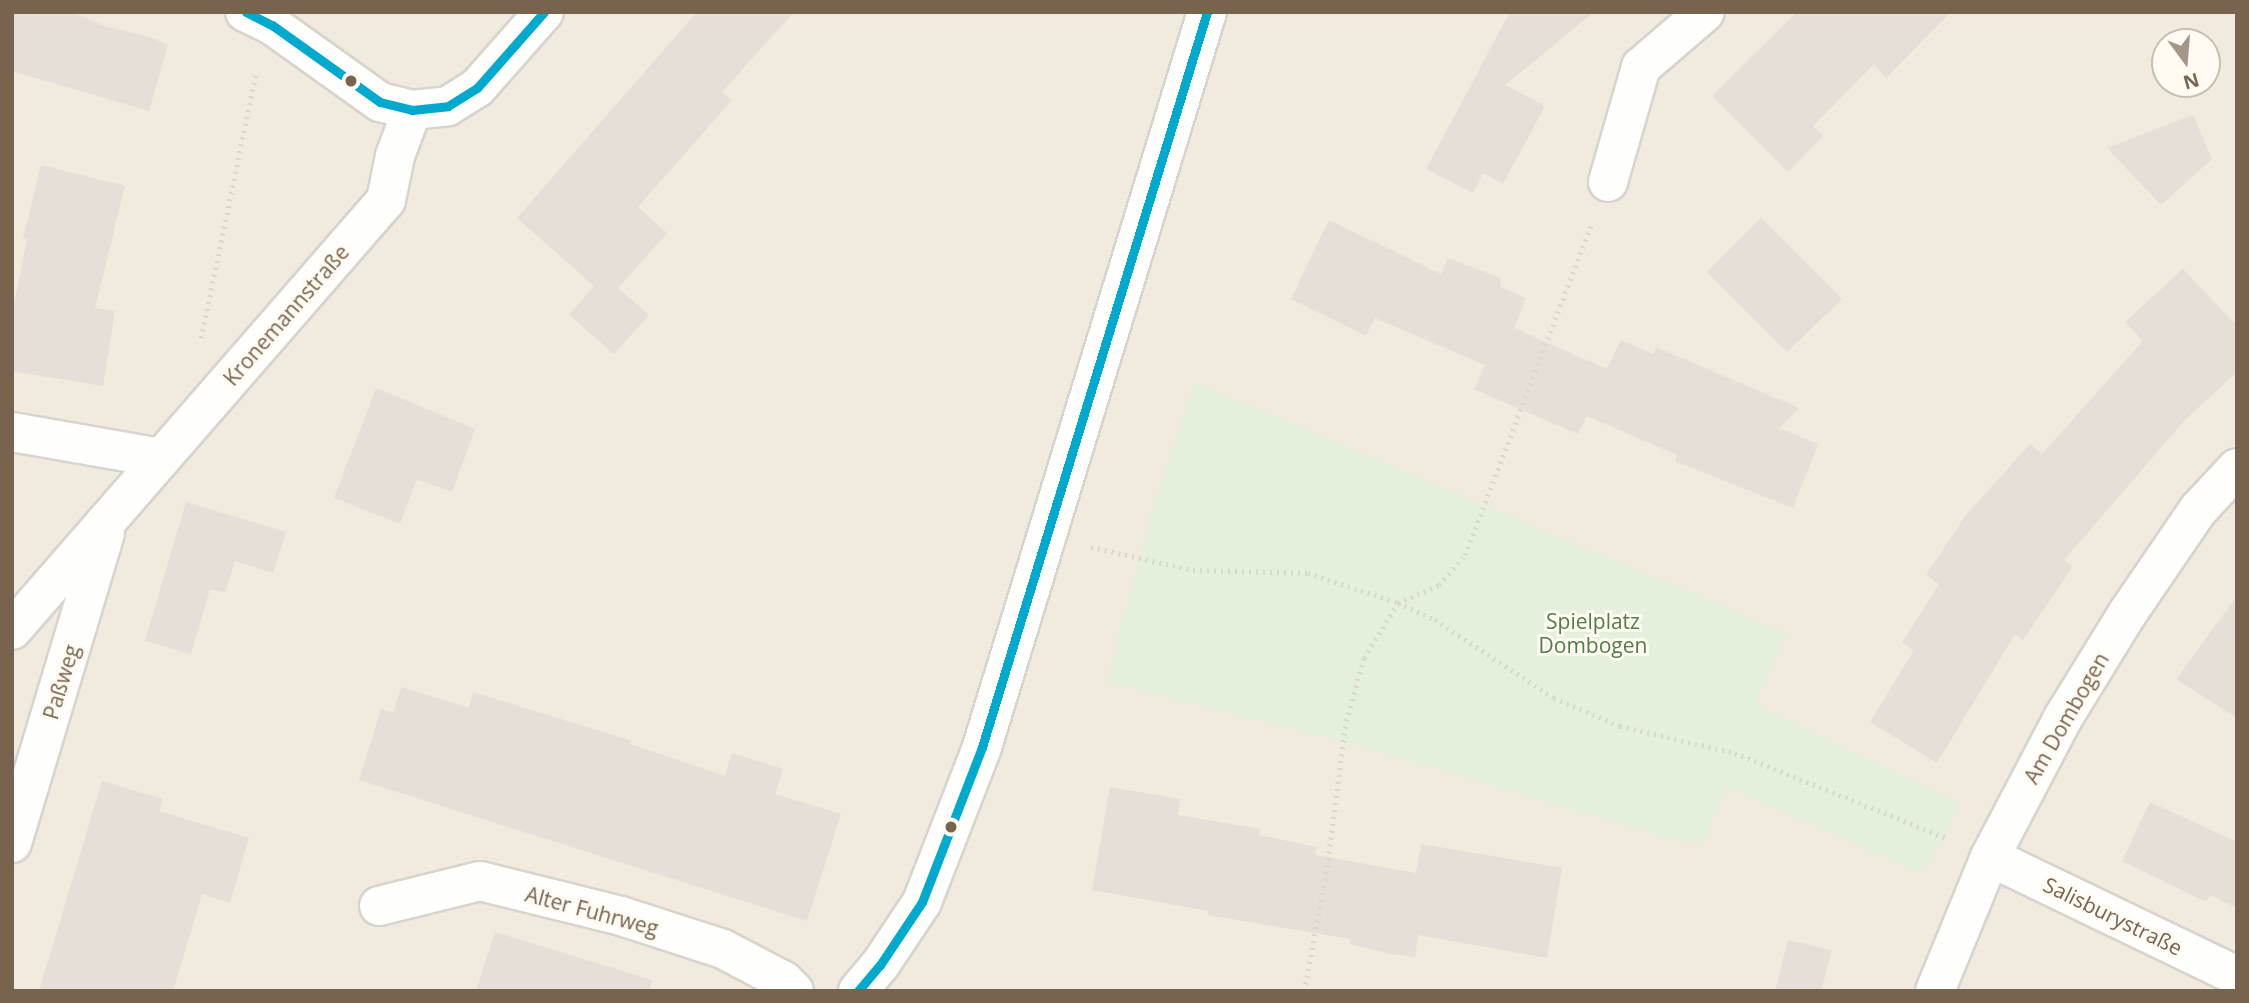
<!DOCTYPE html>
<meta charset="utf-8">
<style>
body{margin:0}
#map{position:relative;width:2249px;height:1003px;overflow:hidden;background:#f8f6f0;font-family:"Open Sans",sans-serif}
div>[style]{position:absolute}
.residential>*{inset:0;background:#f1eade}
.green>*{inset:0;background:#e4f0db}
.building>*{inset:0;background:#e5dfd7}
.path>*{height:4.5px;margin-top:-2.25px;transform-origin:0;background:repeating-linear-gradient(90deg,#dad6d0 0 2px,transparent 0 7px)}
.roads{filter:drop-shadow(2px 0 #d8d3cd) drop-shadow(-2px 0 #d8d3cd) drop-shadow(0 2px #d8d3cd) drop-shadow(0 -2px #d8d3cd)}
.street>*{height:38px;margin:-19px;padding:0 19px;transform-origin:19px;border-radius:19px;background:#fefefd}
.bus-1>*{height:9px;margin:-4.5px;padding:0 4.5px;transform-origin:4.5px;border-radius:4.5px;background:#00a9ce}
.dots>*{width:19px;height:19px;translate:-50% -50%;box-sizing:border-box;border:4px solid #fffbf3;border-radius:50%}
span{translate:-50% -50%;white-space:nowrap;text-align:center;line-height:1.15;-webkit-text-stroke:6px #fffbf3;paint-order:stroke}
.street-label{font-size:21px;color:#78634e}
.park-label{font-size:21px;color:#4f7e46}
.frame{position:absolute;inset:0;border:14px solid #78634e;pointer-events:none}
.north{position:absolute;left:2151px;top:28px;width:70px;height:70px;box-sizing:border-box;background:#fffbf3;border:2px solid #c9beb1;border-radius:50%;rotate:164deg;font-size:19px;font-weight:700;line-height:28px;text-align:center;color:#78634e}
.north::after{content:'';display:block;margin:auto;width:24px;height:32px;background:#a59687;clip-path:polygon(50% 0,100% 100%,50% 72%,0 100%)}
</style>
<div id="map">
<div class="residential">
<i style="clip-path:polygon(evenodd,12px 12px,2237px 12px,2237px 991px,12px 991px,12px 12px,2165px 42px,2207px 42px,2207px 84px,2165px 84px,2165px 42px)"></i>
</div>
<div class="green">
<i style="clip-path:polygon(1193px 381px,1787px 633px,1755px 704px,1961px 804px,1923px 874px,1727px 787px,1703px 843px,1683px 842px,1363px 747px,1106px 682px,1153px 504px)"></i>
</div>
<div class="building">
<i style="clip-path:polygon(12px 12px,71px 12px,107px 27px,147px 36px,168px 45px,149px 111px,12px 71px)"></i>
<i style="clip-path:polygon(697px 12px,794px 12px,722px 92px,732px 100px,638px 207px,667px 233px,618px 288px,649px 315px,614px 354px,569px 315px,594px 286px,517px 218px)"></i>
<i style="clip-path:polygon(1510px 12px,1594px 12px,1505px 85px,1545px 106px,1503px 184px,1483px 173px,1473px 193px,1426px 169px)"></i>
<i style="clip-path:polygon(1797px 12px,1951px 12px,1886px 78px,1874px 64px,1813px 126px,1823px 136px,1788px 172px,1712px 96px)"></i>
<i style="clip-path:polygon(2193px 115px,2212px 159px,2161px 205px,2107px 148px)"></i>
<i style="clip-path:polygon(41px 165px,125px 186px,95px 308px,115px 311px,103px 386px,12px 371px,12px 314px,27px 239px,23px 238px)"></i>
<i style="clip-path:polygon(1761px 218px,1842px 299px,1787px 352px,1707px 272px)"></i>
<i style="clip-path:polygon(1329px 220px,1441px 274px,1448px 258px,1500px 278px,1501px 287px,1526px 298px,1514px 328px,1607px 369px,1621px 340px,1653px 354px,1656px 347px,1799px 408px,1779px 428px,1818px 444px,1793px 508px,1675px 461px,1677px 455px,1587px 416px,1578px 434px,1474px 389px,1485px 365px,1375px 318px,1366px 336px,1291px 299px)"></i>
<i style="clip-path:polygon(2183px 269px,2237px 326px,2237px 372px,2185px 420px,2064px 560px,2073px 566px,2023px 640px,2015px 634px,1937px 763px,1870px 722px,1914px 650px,1902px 643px,1939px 584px,1926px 575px,1966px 515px,2030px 444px,2042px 454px,2143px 341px,2125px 322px)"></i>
<i style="clip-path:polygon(376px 388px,475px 429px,452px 492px,417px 479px,400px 524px,334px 498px)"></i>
<i style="clip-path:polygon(186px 502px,286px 532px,273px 573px,235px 561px,225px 593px,210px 589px,191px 654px,145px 641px)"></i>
<i style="clip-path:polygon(2237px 596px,2237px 718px,2176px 679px)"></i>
<i style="clip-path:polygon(401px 687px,469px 708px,473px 692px,632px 741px,630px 744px,725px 776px,732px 753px,783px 769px,775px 794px,841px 814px,807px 921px,359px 780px,381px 709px,393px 713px)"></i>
<i style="clip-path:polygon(102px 781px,163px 799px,159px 811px,249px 838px,230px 903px,202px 894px,173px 991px,39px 991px)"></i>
<i style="clip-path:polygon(1110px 787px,1180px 799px,1178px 815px,1260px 829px,1259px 835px,1317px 847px,1315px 855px,1416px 873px,1421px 844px,1562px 868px,1547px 958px,1418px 935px,1415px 957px,1391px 954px,1349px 944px,1350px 939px,1208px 915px,1209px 911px,1092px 890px)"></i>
<i style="clip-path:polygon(2150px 802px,2237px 842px,2237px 908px,2210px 895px,2206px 902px,2122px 861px)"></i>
<i style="clip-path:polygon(495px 932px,652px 980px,650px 991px,476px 991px)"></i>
<i style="clip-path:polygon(1788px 940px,1832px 950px,1821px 991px,1775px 991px)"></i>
</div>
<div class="path">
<i style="left:201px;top:338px;width:272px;rotate:-78.3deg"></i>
<i style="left:1091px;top:547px;width:105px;rotate:12.7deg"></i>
<i style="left:1193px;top:570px;width:115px;rotate:1.5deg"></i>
<i style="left:1308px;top:573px;width:95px;rotate:18.4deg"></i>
<i style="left:1398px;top:603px;width:41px;rotate:24.7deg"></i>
<i style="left:1435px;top:620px;width:142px;rotate:33.2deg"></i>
<i style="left:1554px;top:698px;width:72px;rotate:23deg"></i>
<i style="left:1620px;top:726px;width:118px;rotate:13.2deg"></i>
<i style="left:1735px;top:753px;width:227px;rotate:21.9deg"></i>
<i style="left:1304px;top:991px;width:119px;rotate:-79.4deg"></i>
<i style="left:1326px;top:874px;width:154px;rotate:-82.6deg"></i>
<i style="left:1346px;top:721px;width:66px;rotate:-74.1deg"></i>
<i style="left:1364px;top:658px;width:65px;rotate:-58.3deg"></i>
<i style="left:1398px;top:603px;width:45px;rotate:-23.7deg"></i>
<i style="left:1439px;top:585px;width:40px;rotate:-49deg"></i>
<i style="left:1465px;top:555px;width:353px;rotate:-69.1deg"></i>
</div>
<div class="roads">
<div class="street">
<i style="left:245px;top:12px;width:30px;rotate:26deg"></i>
<i style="left:272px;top:25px;width:133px;rotate:35.5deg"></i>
<i style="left:380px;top:102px;width:33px;rotate:14deg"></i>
<i style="left:412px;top:110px;width:36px;rotate:-6deg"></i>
<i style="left:448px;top:106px;width:34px;rotate:-32deg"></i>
<i style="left:477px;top:88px;width:101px;rotate:-48.6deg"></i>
<i style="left:1608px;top:182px;width:120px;rotate:-74deg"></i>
<i style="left:1641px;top:67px;width:84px;rotate:-40.7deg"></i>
<i style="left:12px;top:432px;width:151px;rotate:9.9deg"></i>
<i style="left:12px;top:630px;width:570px;rotate:-48.98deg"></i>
<i style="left:386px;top:200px;width:45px;rotate:-78.4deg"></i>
<i style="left:395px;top:156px;width:49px;rotate:-69.7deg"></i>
<i style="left:12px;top:843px;width:324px;rotate:-73.3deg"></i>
<i style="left:1990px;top:857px;width:274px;rotate:25.7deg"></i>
<i style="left:379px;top:906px;width:104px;rotate:-13.9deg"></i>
<i style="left:480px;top:881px;width:145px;rotate:13.9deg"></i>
<i style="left:621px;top:916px;width:107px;rotate:17.9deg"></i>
<i style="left:723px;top:949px;width:69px;rotate:27.7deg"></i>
<i style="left:784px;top:981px;width:14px;rotate:45deg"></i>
<i style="left:858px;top:991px;width:34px;rotate:-50deg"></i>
<i style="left:880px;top:965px;width:76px;rotate:-56.3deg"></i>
<i style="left:922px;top:902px;width:166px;rotate:-68.8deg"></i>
<i style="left:982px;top:747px;width:769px;rotate:-72.98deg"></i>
<i style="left:1935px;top:991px;width:145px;rotate:-67.7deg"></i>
<i style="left:1990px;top:857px;width:157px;rotate:-62.3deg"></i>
<i style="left:2063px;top:718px;width:122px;rotate:-58.4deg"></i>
<i style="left:2127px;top:614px;width:126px;rotate:-55.7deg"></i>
<i style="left:2198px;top:510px;width:57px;rotate:-47.1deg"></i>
</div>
</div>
<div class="bus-1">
<i style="left:246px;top:12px;width:29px;rotate:27deg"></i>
<i style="left:272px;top:25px;width:133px;rotate:35.5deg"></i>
<i style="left:380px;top:102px;width:33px;rotate:14deg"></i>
<i style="left:412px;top:110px;width:36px;rotate:-6deg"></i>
<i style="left:448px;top:106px;width:34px;rotate:-32deg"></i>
<i style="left:477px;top:88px;width:101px;rotate:-48.6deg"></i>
<i style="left:858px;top:991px;width:34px;rotate:-50deg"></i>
<i style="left:880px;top:965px;width:76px;rotate:-56.3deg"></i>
<i style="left:922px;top:902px;width:166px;rotate:-68.8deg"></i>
<i style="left:982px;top:747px;width:769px;rotate:-72.98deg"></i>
</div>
<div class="dots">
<i style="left:351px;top:81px;background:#78634e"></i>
<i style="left:951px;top:827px;background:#78634e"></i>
</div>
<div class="street-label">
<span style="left:286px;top:315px;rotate:-49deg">Kronemannstraße</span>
<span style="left:61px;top:682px;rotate:-73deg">Paßweg</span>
<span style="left:2066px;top:718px;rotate:-60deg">Am Dombogen</span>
<span style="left:592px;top:911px;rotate:15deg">Alter Fuhrweg</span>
<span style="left:2113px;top:916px;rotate:26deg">Salisburystraße</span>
</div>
<div class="park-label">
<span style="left:1593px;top:633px">Spielplatz<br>Dombogen</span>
</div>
<div class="frame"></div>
<div class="north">N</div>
</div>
